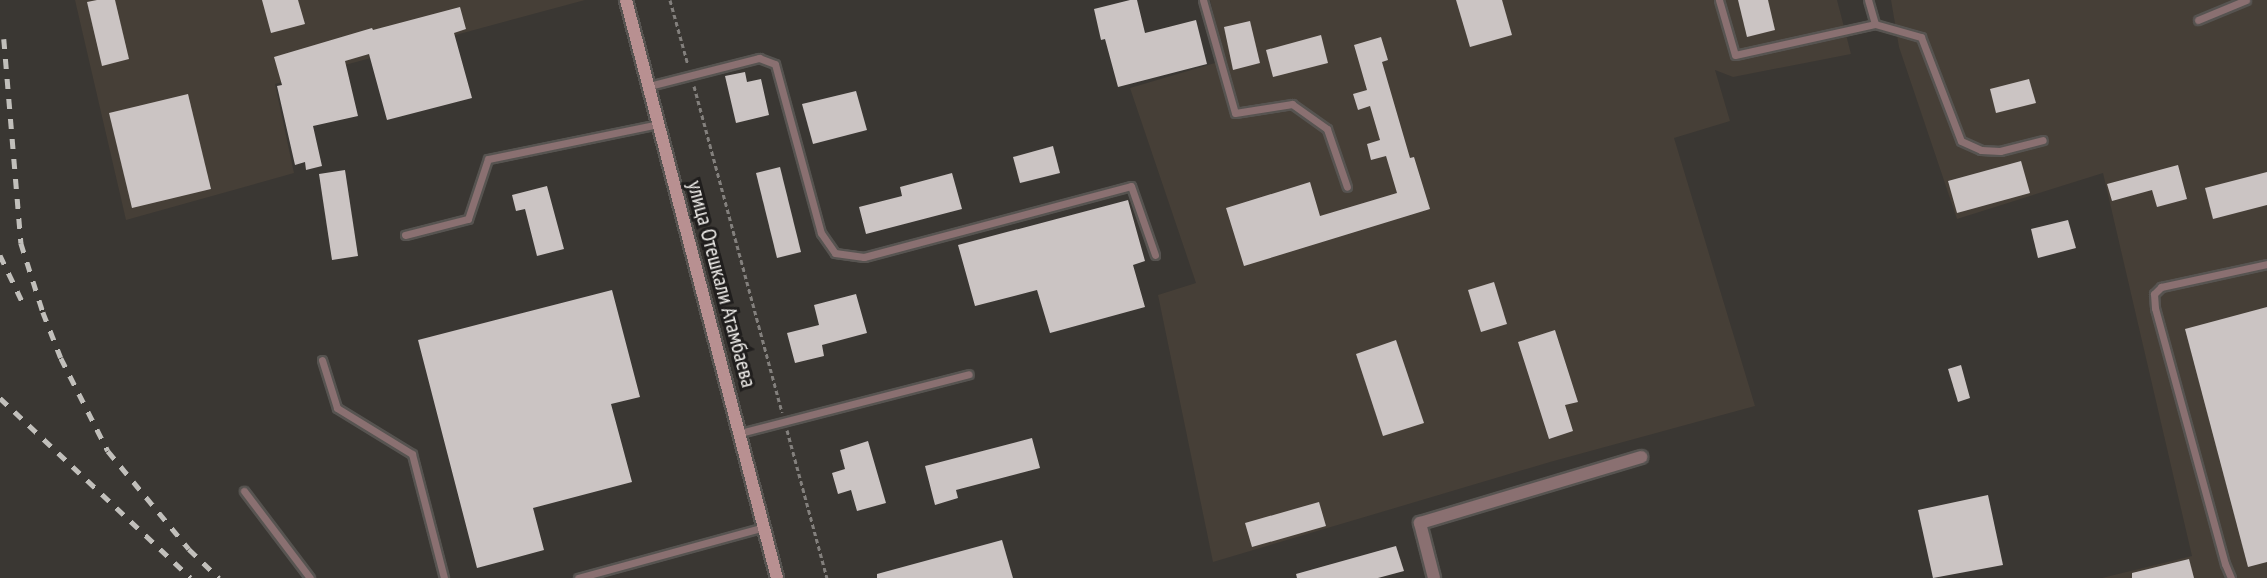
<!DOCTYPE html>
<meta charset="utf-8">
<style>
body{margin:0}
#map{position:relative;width:2267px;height:578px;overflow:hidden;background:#3a3733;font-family:"PT Sans Narrow",sans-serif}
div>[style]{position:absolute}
.built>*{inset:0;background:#463f37}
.building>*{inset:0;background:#cbc4c3}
.path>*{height:3px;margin-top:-1.5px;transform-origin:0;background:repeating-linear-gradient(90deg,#83807d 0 4.5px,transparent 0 7.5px)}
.roads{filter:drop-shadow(2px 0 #575451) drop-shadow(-2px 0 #575451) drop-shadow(0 2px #575451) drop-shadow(0 -2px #575451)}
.lane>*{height:7px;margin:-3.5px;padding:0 3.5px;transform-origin:3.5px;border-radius:3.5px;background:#8a7071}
.street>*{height:12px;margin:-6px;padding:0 6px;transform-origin:6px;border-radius:6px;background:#8a7071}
.secondary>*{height:12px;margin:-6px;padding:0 6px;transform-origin:6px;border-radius:6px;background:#b89091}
.rail>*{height:4.5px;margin-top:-2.25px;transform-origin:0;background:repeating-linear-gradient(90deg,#c1bfbb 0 10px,transparent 0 20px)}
span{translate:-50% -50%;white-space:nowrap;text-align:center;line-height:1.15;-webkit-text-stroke:6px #201e1d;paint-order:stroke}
.street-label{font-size:22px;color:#f1efec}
</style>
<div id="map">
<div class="built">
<i style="clip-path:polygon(75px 0,585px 0,275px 84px,294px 173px,126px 220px)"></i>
<i style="clip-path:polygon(1210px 0,1837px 0,1851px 54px,1733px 77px,1715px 70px,1730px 121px,1674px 138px,1755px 406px,1550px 462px,1213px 562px,1158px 295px,1196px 283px,1130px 88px,1225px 60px)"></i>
<i style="clip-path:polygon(1891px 0,2267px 0,2267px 578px,2102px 578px,2192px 556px,2103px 173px,1957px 219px,1899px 47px)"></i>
</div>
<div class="building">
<i style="clip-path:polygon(97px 0,115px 0,129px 59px,102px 66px,87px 2px)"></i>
<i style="clip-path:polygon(262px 0,298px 0,305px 24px,271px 33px)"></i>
<i style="clip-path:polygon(1130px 0,1137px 0,1145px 33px,1196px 20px,1207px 64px,1118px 87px,1105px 39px,1101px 40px,1094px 9px)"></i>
<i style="clip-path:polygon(1456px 0,1502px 0,1512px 35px,1470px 47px)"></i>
<i style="clip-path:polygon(1738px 0,1768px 0,1775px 30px,1747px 37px)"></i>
<i style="clip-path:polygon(460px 7px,466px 29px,454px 33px,472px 98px,387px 120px,369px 54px,345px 61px,358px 116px,313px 126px,322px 166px,306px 170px,305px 162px,295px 165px,277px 86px,282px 85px,274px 57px,372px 28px,373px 30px)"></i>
<i style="clip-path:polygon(1250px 21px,1260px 63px,1233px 70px,1224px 27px)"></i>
<i style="clip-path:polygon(1321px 35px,1328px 63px,1273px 77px,1266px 50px)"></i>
<i style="clip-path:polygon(1381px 37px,1388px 60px,1382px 62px,1410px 158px,1414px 157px,1430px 209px,1244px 266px,1226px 208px,1310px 182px,1320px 216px,1397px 193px,1386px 156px,1371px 160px,1367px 144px,1380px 140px,1370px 106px,1358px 110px,1353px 94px,1367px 90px,1354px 45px)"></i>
<i style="clip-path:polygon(745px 72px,747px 82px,761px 79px,769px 115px,736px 123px,725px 76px)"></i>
<i style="clip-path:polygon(2029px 79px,2036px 103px,1996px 113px,1990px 89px)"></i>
<i style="clip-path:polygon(856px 91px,867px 130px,813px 144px,802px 104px)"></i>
<i style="clip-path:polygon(188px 94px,211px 189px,132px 208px,109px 113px)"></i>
<i style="clip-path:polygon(1053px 146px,1060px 173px,1020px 183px,1013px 157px)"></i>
<i style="clip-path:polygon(2021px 161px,2030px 193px,1957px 213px,1948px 181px)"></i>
<i style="clip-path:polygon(2178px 165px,2187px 199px,2157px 207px,2152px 190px,2112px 201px,2107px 184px)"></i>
<i style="clip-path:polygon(780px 167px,801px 252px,777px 258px,756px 173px)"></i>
<i style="clip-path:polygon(345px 170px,358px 256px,332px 260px,319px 174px)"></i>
<i style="clip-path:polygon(2267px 172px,2267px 205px,2213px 219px,2205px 188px)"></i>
<i style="clip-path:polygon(952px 173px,962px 209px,866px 234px,859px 207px,902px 196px,900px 187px)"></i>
<i style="clip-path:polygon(547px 186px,564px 249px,537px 256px,525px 209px,516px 211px,512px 195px)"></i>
<i style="clip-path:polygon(1128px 200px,1145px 261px,1133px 265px,1145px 307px,1050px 333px,1037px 290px,975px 306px,958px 245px)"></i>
<i style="clip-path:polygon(2068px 220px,2076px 248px,2038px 258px,2031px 229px)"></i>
<i style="clip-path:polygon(1494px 282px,1507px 324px,1481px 332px,1468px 290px)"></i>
<i style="clip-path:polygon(612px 290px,640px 397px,611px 404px,632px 482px,533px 508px,544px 550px,477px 568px,418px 340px)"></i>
<i style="clip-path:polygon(856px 294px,867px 333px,822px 345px,824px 356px,795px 363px,787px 333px,819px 325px,814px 305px)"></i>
<i style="clip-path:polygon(2267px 307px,2267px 562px,2248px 567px,2185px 329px)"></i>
<i style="clip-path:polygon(1555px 330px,1578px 402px,1565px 405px,1573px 431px,1549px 439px,1518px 342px)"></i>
<i style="clip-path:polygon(1396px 340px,1424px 423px,1383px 436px,1356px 354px)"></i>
<i style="clip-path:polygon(1961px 365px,1970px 398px,1958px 402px,1948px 369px)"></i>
<i style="clip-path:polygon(1032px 438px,1040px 468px,956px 490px,958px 498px,935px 505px,925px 466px)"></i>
<i style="clip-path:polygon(868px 441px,886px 503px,857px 511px,851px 490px,838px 494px,832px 473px,845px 469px,840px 450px)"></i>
<i style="clip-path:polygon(1988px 495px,2003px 565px,1933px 578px,1918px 510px)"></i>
<i style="clip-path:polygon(1319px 502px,1326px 526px,1252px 547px,1245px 523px)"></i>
<i style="clip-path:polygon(1002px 540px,1013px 578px,877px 578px,877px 574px)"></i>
<i style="clip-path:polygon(1396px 546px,1404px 571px,1378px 578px,1297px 578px,1296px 574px)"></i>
<i style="clip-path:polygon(2189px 559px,2194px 578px,2132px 578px,2132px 573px)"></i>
</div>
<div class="path">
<i style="left:670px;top:0;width:67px;rotate:74.5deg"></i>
<i style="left:694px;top:86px;width:338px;rotate:74.9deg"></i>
<i style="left:787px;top:430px;width:153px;rotate:74.9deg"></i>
</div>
<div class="roads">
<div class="lane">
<i style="left:1203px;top:0;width:117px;rotate:74.2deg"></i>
<i style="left:1235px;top:113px;width:58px;rotate:-9deg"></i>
<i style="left:1292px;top:104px;width:43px;rotate:35.5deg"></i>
<i style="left:1327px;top:129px;width:61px;rotate:71deg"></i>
<i style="left:1719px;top:0;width:57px;rotate:73.8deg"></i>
<i style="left:1735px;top:55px;width:143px;rotate:-12.5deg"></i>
<i style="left:1875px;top:24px;width:25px;rotate:-106deg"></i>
<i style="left:2198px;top:20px;width:52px;rotate:-22.6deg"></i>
<i style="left:1875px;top:24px;width:48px;rotate:15.8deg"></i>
<i style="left:1921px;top:37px;width:111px;rotate:69deg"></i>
<i style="left:1961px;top:141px;width:22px;rotate:24deg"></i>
<i style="left:1981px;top:150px;width:19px;rotate:3deg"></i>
<i style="left:2000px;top:151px;width:44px;rotate:-14.3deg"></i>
<i style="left:649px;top:86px;width:114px;rotate:-14.3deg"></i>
<i style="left:759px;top:58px;width:17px;rotate:21deg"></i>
<i style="left:775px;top:64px;width:175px;rotate:74.8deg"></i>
<i style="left:821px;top:233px;width:24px;rotate:55deg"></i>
<i style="left:835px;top:253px;width:29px;rotate:8deg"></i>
<i style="left:864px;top:257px;width:276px;rotate:-14.9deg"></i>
<i style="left:1131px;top:186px;width:73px;rotate:70.8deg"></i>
<i style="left:405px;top:235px;width:65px;rotate:-14.3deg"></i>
<i style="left:468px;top:219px;width:63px;rotate:-71.6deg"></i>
<i style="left:488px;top:159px;width:174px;rotate:-11.6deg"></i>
<i style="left:322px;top:360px;width:50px;rotate:72.6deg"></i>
<i style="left:337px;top:408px;width:88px;rotate:31.5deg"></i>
<i style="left:412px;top:454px;width:128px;rotate:75.5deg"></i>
<i style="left:740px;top:433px;width:236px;rotate:-14.4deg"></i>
<i style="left:244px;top:491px;width:109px;rotate:52.8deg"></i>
<i style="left:578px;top:578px;width:194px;rotate:-15.3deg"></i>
<i style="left:2231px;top:578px;width:15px;rotate:-113deg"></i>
<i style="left:2225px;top:564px;width:265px;rotate:-105.3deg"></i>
<i style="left:2155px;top:308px;width:14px;rotate:-94deg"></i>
<i style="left:2154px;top:294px;width:10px;rotate:-45deg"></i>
<i style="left:2161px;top:287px;width:108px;rotate:-12.2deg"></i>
</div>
<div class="street">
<i style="left:1434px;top:578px;width:57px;rotate:-104.3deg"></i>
<i style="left:1420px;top:523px;width:231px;rotate:-16.6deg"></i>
</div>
<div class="secondary">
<i style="left:626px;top:0;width:597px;rotate:75.36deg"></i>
</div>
</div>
<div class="rail">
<i style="left:4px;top:39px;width:205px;rotate:85.2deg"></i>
<i style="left:21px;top:243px;width:72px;rotate:72.3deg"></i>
<i style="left:43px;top:312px;width:49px;rotate:68.6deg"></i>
<i style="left:61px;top:358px;width:104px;rotate:63.2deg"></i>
<i style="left:108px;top:451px;width:127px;rotate:50.4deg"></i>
<i style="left:189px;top:549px;width:42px;rotate:44deg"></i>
<i style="left:0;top:255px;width:53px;rotate:64.4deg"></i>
<i style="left:0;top:398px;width:262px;rotate:43.3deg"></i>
</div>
<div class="street-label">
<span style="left:722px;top:284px;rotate:75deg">улица Отешкали Атамбаева</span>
</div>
</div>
